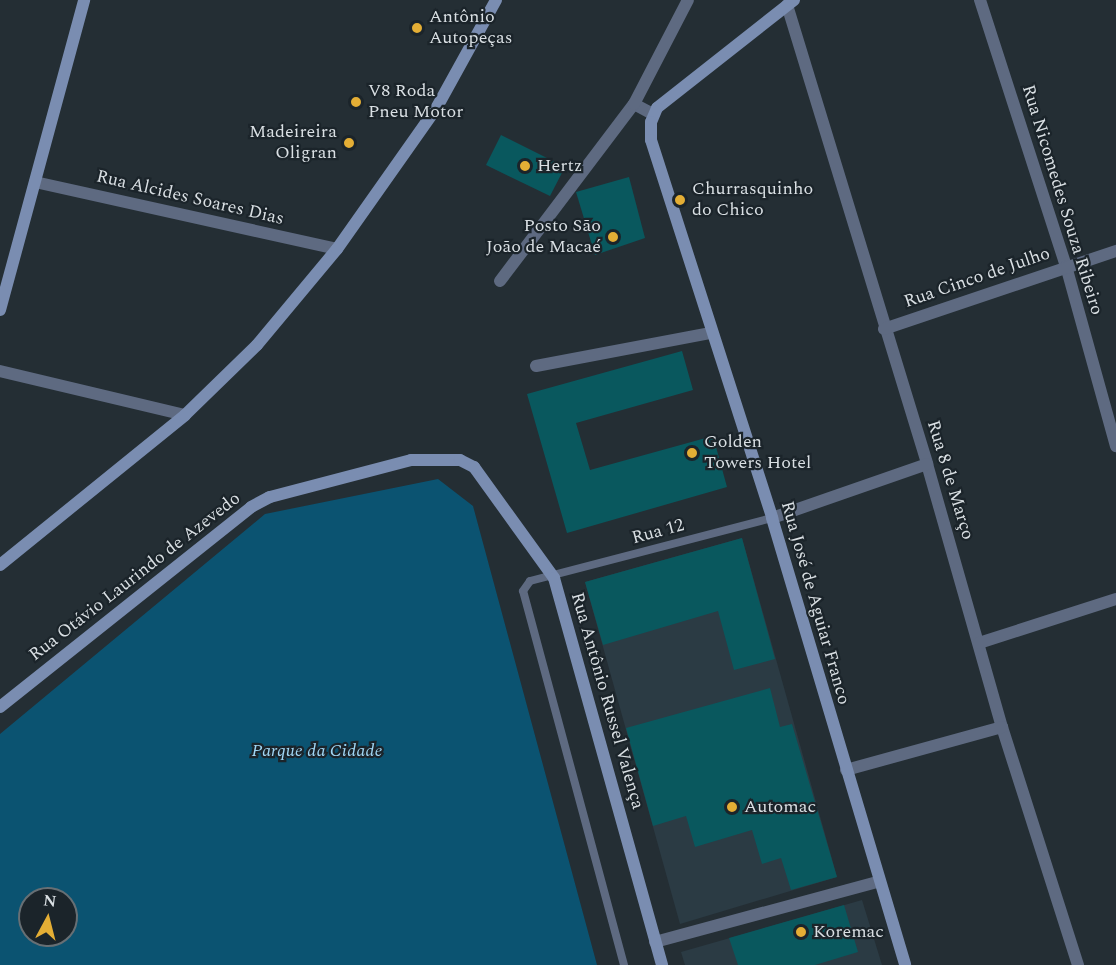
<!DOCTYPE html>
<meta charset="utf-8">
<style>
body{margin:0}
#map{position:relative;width:1116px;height:965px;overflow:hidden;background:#242e34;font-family:Spectral,serif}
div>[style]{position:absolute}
.built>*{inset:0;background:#2b3b44}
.green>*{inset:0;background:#0b5371}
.building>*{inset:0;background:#09585e}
.lane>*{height:8px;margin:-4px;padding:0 4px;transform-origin:4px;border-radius:4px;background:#5e6a81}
.street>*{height:12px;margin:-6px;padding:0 6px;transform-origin:6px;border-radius:6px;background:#5e6a81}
.secondary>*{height:12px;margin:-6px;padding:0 6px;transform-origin:6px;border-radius:6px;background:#7a8db1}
.dots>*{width:16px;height:16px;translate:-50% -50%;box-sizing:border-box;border:3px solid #1b242a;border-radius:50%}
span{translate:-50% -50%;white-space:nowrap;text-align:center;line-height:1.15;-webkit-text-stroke:4.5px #1b242a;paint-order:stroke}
.poi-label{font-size:18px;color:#d9dfe3}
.left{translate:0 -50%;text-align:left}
.right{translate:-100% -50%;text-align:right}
.street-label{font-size:18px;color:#d9dfe3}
.park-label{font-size:18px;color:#a0d6f4;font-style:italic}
.north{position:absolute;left:18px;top:887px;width:60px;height:60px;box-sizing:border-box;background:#1b242a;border:2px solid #676f74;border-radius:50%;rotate:7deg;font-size:16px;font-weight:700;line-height:24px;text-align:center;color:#d9dfe3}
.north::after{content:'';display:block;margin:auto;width:21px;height:27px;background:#e4ae35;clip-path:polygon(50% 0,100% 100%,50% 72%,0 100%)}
</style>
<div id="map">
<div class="built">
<i style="clip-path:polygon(742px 538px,837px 877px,680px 924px,585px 582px)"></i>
<i style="clip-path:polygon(862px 900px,882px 965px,685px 965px,681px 952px)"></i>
</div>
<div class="green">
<i style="clip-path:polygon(evenodd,438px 479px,473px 506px,597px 965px,0 965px,0 734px,265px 514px,438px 479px,30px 899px,66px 899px,66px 935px,30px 935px,30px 899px)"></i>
</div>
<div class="building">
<i style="clip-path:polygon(501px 135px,565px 167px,550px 196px,486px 165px)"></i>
<i style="clip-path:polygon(629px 177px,645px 238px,595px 255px,576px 192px)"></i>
<i style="clip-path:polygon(682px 351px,693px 390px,576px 423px,590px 470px,713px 436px,727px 487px,567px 533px,527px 394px)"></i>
<i style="clip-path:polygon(742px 538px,775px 659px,734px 670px,718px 611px,603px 645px,585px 582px)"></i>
<i style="clip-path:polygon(770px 688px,780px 727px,792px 724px,837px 877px,791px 890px,781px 858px,762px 864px,752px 830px,695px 847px,686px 816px,653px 826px,626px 728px)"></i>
<i style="clip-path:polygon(844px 905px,858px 952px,815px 965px,738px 965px,729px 938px)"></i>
</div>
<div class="lane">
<i style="left:624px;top:965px;width:387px;rotate:-105.1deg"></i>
<i style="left:523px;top:591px;width:12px;rotate:-55deg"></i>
<i style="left:530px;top:581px;width:250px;rotate:-14.6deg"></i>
</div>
<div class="street">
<i style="left:980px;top:0;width:280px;rotate:72.1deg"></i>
<i style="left:1066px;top:266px;width:187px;rotate:74.5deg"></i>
<i style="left:787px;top:5px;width:480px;rotate:73deg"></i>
<i style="left:927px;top:464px;width:273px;rotate:74.1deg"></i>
<i style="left:1002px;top:727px;width:250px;rotate:72.3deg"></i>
<i style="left:634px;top:104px;width:21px;rotate:28deg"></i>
<i style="left:35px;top:182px;width:309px;rotate:12.5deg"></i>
<i style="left:500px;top:281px;width:222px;rotate:-52.9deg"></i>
<i style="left:634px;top:104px;width:117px;rotate:-62.6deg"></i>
<i style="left:884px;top:329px;width:245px;rotate:-18.6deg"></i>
<i style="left:536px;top:366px;width:178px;rotate:-10.7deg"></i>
<i style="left:0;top:371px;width:190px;rotate:13.4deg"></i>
<i style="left:772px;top:518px;width:164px;rotate:-19.2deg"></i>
<i style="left:979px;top:643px;width:144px;rotate:-17.8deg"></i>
<i style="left:846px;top:770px;width:162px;rotate:-15.4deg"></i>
<i style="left:655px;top:942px;width:231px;rotate:-15.1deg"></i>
</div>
<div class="secondary">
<i style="left:794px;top:0;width:174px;rotate:141.8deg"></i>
<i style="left:657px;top:108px;width:15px;rotate:113deg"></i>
<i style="left:651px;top:122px;width:18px;rotate:90deg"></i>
<i style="left:651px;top:140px;width:397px;rotate:72.2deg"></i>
<i style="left:772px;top:518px;width:466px;rotate:73.4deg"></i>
<i style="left:0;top:310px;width:321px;rotate:-74.8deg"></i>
<i style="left:0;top:565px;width:238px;rotate:-39deg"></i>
<i style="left:185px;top:415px;width:100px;rotate:-44.2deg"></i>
<i style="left:257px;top:345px;width:125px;rotate:-50.2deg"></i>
<i style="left:337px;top:249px;width:174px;rotate:-54.8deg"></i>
<i style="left:437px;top:107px;width:122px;rotate:-61.1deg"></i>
<i style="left:0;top:707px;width:321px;rotate:-38.5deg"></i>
<i style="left:251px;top:507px;width:21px;rotate:-28deg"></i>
<i style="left:270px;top:497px;width:146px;rotate:-14.7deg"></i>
<i style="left:411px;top:460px;width:49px"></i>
<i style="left:460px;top:460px;width:16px;rotate:27deg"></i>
<i style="left:474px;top:467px;width:137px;rotate:54.2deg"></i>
<i style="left:554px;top:578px;width:402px;rotate:74.4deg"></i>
</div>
<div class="dots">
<i style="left:417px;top:28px;background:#e4ae35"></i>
<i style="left:356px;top:102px;background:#e4ae35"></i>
<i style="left:349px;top:143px;background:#e4ae35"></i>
<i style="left:525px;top:166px;background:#e4ae35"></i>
<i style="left:680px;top:200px;background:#e4ae35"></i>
<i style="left:613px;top:237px;background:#e4ae35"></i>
<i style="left:692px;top:453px;background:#e4ae35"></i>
<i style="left:732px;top:807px;background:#e4ae35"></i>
<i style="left:801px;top:932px;background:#e4ae35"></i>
</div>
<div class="poi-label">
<span class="left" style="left:429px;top:28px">Antônio<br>Autopeças</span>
<span class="left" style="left:368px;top:102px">V8 Roda<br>Pneu Motor</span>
<span class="right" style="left:337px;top:143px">Madeireira<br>Oligran</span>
<span class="left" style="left:537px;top:166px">Hertz</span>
<span class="left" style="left:692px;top:200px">Churrasquinho<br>do Chico</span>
<span class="right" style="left:601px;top:237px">Posto São<br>João de Macaé</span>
<span class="left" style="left:704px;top:453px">Golden<br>Towers Hotel</span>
<span class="left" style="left:744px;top:807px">Automac</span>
<span class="left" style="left:813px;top:932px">Koremac</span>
</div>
<div class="street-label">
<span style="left:190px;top:198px;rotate:13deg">Rua Alcides Soares Dias</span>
<span style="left:1062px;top:200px;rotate:73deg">Rua Nicomedes Souza Ribeiro</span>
<span style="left:977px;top:278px;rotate:-19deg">Rua Cinco de Julho</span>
<span style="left:950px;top:480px;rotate:73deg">Rua 8 de Março</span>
<span style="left:658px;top:532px;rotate:-15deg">Rua 12</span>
<span style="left:135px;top:577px;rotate:-38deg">Rua Otávio Laurindo de Azevedo</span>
<span style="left:815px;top:603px;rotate:74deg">Rua José de Aguiar Franco</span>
<span style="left:607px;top:701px;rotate:74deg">Rua Antônio Russel Valença</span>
</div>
<div class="park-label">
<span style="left:317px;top:751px">Parque da Cidade</span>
</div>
<div class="north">N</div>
</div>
